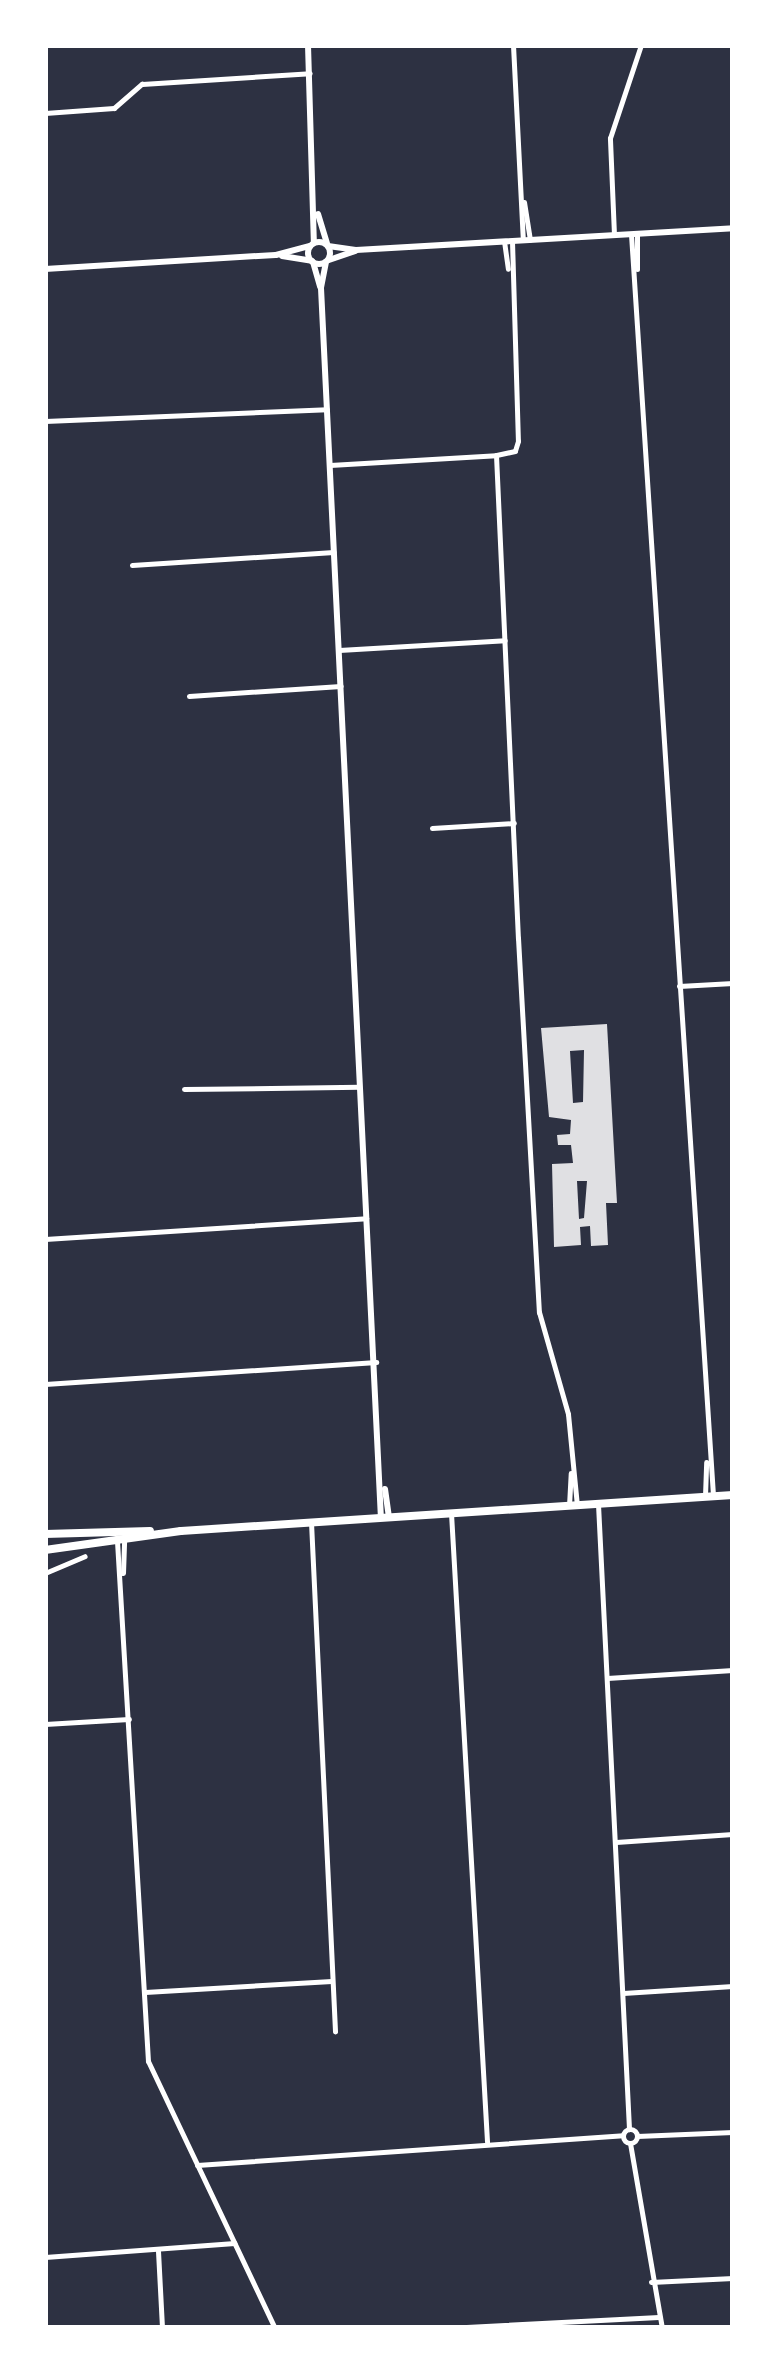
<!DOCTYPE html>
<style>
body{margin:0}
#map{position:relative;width:778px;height:2373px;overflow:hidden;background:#2d3142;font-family:"Asap Condensed",sans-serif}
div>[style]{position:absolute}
.building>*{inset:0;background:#e0e0e3}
.minor>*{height:5px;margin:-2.5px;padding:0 2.5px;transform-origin:2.5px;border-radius:2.5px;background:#fff}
.minor>.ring{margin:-2.5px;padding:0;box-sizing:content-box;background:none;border:5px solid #fff;border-radius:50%}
.tertiary>*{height:6px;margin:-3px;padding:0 3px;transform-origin:3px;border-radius:3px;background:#fff}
.tertiary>.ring{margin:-3px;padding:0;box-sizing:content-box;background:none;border:6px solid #fff;border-radius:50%}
.secondary>*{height:8px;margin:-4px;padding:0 4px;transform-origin:4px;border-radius:4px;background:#fff}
span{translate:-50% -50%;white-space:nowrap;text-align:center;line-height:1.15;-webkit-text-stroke:9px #fff;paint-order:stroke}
.frame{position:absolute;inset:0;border:48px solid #fff;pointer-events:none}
</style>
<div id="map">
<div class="building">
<i style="clip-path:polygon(evenodd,607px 1024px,617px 1203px,606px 1203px,608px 1245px,591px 1246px,590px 1226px,580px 1227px,581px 1245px,554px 1247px,552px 1164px,573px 1163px,571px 1145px,558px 1145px,557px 1135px,570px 1134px,571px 1120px,549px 1117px,541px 1028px,607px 1024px,584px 1050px,583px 1102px,573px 1103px,570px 1051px,584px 1050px,607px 1024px,577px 1181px,587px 1181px,584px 1218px,579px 1219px,577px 1181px)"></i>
</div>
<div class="minor">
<i style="left:513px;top:45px;width:195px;rotate:87.1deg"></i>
<i style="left:45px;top:113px;width:69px;rotate:-4.1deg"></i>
<i style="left:114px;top:108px;width:37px;rotate:-41deg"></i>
<i style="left:142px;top:84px;width:168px;rotate:-3.7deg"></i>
<i style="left:524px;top:202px;width:38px;rotate:81deg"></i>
<i style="left:631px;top:234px;width:1265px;rotate:86.28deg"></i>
<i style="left:614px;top:235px;width:97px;rotate:-92.4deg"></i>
<i style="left:610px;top:138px;width:98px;rotate:-71.6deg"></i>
<i style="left:504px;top:241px;width:28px;rotate:82deg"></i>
<i style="left:512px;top:241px;width:200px;rotate:88.3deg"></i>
<i style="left:518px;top:441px;width:10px;rotate:107deg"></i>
<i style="left:515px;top:451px;width:19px;rotate:168deg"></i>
<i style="left:496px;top:455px;width:484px;rotate:87.4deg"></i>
<i style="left:518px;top:938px;width:375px;rotate:86.8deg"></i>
<i style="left:539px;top:1312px;width:106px;rotate:74.1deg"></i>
<i style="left:568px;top:1414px;width:91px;rotate:84.4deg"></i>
<i style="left:637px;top:269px;width:36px;rotate:-90deg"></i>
<i style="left:45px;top:421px;width:282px;rotate:-2.4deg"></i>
<i style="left:330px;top:465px;width:166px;rotate:-3.4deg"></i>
<i style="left:132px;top:565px;width:202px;rotate:-3.7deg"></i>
<i style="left:339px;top:650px;width:166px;rotate:-3.4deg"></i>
<i style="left:189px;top:696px;width:152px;rotate:-3.8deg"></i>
<i style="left:432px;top:828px;width:82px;rotate:-3.5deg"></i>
<i style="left:679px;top:986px;width:54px;rotate:-3.2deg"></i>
<i style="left:184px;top:1089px;width:175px;rotate:-0.7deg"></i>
<i style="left:45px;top:1239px;width:322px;rotate:-3.7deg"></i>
<i style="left:45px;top:1384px;width:332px;rotate:-3.8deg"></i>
<i style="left:705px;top:1496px;width:34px;rotate:-88deg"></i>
<i style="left:598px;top:1504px;width:626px;rotate:87.16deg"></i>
<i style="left:569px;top:1506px;width:33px;rotate:-87deg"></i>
<i style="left:451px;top:1513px;width:630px;rotate:86.72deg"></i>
<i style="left:311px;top:1522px;width:510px;rotate:87.3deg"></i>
<i style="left:117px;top:1541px;width:521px;rotate:86.59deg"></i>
<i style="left:148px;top:2061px;width:296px;rotate:64.6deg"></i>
<i style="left:45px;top:1573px;width:43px;rotate:-23deg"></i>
<i style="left:123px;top:1573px;width:34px;rotate:-88deg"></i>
<i style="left:607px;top:1678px;width:126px;rotate:-3.6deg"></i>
<i style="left:45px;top:1724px;width:84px;rotate:-3.4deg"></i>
<i style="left:616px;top:1842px;width:117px;rotate:-3.9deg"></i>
<i style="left:145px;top:1992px;width:187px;rotate:-3.4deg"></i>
<i style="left:623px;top:1993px;width:110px;rotate:-3.6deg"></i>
<i class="ring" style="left:623px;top:2129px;width:9px;height:9px"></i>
<i style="left:637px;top:2136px;width:96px;rotate:-2.4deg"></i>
<i style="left:630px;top:2143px;width:188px;rotate:80.2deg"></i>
<i style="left:197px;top:2165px;width:427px;rotate:-4deg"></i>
<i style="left:158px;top:2251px;width:77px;rotate:87deg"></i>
<i style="left:45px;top:2257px;width:190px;rotate:-4.2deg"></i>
<i style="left:651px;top:2282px;width:82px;rotate:-2.8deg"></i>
<i style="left:447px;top:2328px;width:212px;rotate:-3deg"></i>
</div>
<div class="tertiary">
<i style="left:308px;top:45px;width:198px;rotate:88.3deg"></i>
<i style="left:318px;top:214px;width:31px;rotate:73deg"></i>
<i class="ring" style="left:308px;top:242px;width:16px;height:16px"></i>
<i style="left:328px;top:246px;width:28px;rotate:8deg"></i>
<i style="left:356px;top:250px;width:378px;rotate:-3.3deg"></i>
<i style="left:282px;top:256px;width:30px;rotate:9deg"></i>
<i style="left:329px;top:260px;width:28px;rotate:-19deg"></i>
<i style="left:313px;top:262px;width:26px;rotate:74deg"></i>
<i style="left:326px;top:262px;width:26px;rotate:101deg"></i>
<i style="left:321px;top:288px;width:1231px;rotate:87.21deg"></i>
<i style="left:45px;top:269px;width:231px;rotate:-3.5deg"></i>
<i style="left:276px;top:255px;width:35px;rotate:-15deg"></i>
<i style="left:385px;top:1489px;width:28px;rotate:82deg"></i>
</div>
<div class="secondary">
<i style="left:45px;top:1534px;width:105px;rotate:-1.6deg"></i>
<i style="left:45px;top:1550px;width:137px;rotate:-8deg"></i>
<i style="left:181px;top:1531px;width:553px;rotate:-3.73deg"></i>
</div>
<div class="frame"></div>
</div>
